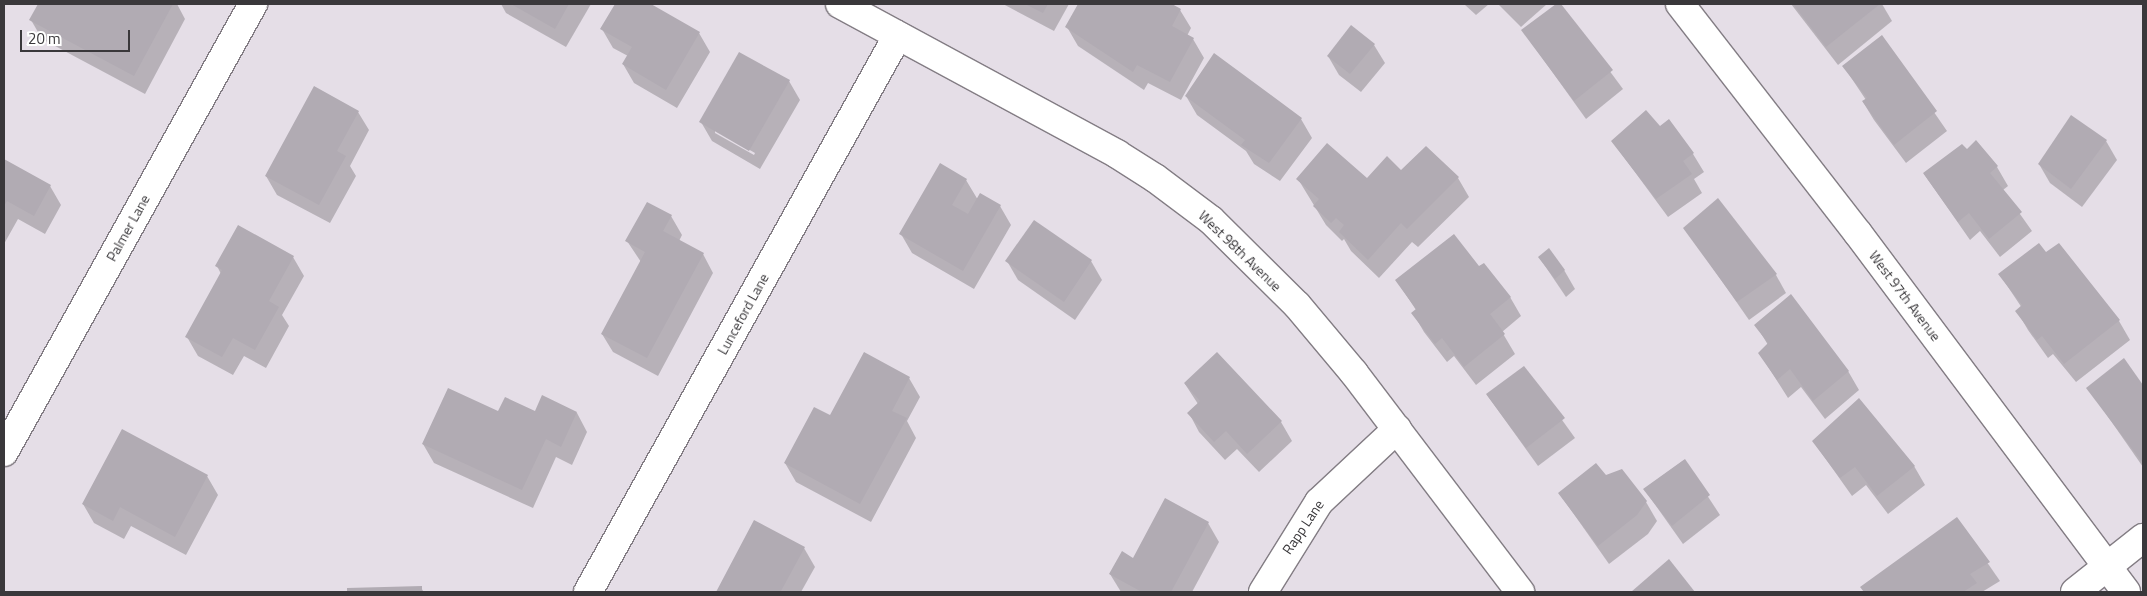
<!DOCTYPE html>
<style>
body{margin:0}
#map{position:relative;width:2147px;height:596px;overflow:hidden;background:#e5dee7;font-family:"Titillium Web",sans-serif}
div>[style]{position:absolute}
.shadow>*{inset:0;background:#0003}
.building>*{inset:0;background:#b1abb3}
.roads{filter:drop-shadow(1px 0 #837d84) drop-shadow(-1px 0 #837d84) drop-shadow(0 1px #837d84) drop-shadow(0 -1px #837d84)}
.minor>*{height:28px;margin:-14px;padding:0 14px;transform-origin:14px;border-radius:14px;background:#fff}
span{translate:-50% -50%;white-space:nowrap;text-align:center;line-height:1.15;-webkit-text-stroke:4.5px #fff;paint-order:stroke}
.street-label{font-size:14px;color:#3a383b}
.frame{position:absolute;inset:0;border:5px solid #3a383b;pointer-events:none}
.scale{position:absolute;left:20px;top:30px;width:110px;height:22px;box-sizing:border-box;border:2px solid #3a383b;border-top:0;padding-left:6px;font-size:15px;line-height:18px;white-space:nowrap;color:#3a383b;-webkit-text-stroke:4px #fff;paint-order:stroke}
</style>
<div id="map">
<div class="shadow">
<i style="clip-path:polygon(40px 4px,177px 4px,185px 19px,145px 94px,42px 39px,31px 20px)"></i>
<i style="clip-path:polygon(501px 4px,591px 4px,566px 47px,506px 13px)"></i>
<i style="clip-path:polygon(617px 4px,648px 4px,699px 33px,710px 52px,677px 108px,634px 83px,623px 64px,628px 56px,613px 48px,602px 29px)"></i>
<i style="clip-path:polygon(1003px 4px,1069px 4px,1054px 31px)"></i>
<i style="clip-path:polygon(1079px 4px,1170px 4px,1180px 10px,1191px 28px,1187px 36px,1193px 39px,1204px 58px,1181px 100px,1148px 83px,1144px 90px,1078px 46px,1067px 27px)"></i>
<i style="clip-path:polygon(1464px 4px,1489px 4px,1476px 15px)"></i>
<i style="clip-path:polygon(1498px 4px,1547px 4px,1521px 27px)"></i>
<i style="clip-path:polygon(1560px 4px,1623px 89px,1586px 119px,1523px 31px)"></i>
<i style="clip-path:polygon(1791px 4px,1882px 4px,1892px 21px,1838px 65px)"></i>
<i style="clip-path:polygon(1882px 37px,1947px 131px,1906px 163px,1874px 120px,1863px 102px,1866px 100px,1844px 67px)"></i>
<i style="clip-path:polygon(1374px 45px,1385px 63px,1361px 92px,1339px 75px,1328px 56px)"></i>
<i style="clip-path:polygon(evenodd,789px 81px,800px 100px,760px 169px,712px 141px,701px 122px,789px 81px,715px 130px,755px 153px,754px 155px,715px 133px,715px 130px)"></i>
<i style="clip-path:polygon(1186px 96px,1301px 119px,1312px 138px,1280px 181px,1254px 164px,1246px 151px,1197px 115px)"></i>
<i style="clip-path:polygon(358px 112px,369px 130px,350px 166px,356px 176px,330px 223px,277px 195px,266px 176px)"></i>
<i style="clip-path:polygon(1660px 128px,1693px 154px,1704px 172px,1694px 179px,1702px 193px,1668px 217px,1612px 141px)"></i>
<i style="clip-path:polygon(2106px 141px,2117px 160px,2082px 207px,2050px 183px,2039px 164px)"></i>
<i style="clip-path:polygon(1967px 150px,1997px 167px,2008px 186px,2003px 190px,2032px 231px,2000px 257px,1980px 231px,1970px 240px,1924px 174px)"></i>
<i style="clip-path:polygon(4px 161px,50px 186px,61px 205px,45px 234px,18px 219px,4px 244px)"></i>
<i style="clip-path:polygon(1400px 172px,1458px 178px,1469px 197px,1418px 247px,1412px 242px,1379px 278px,1351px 251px,1344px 239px,1342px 241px,1326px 225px,1298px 179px,1367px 180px)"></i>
<i style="clip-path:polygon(966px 180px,978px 200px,1000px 206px,1011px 225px,974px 289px,912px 253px,901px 234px)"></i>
<i style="clip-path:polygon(647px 204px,671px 216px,682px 235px,679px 241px,703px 254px,713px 273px,658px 376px,613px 352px,602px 334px,641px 262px,627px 241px)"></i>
<i style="clip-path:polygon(1685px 228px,1776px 275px,1786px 293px,1749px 320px)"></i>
<i style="clip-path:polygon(2046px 254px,2119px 321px,2130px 340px,2076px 382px,2053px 354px,2048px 358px,2028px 330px,2017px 311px,2022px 308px,2000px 275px)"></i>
<i style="clip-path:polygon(293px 257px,304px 276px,282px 315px,289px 326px,266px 368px,244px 356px,233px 375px,198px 356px,187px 337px,221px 274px,217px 266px)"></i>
<i style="clip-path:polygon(1539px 257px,1564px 270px,1575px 289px,1566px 297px)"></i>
<i style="clip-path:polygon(1007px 261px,1091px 261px,1102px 280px,1075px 320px,1018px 280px)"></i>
<i style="clip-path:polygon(1479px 268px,1510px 297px,1521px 316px,1502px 332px,1515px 354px,1476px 385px,1454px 356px,1447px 362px,1424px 332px,1413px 313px,1416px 310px,1397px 281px)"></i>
<i style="clip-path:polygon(1756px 325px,1848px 371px,1859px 390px,1825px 419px,1801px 387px,1788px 398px,1760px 354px,1768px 345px)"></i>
<i style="clip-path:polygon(1217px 354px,1281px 422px,1292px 441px,1259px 472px,1237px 449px,1225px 460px,1199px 432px,1189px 413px,1198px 404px,1185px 384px)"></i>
<i style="clip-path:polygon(2123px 360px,2143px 387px,2143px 467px,2088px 388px)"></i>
<i style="clip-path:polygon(1524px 367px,1575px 438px,1538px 466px,1487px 395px)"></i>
<i style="clip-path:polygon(909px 378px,920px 397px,907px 421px,916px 438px,871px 522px,796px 482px,785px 463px,830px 416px)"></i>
<i style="clip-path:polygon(499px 413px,577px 413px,587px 432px,572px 465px,556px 457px,533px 508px,434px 463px,423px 444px)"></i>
<i style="clip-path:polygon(122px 431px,207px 476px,218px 495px,186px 555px,131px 526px,124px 539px,94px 523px,83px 504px)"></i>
<i style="clip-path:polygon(1813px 441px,1914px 466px,1925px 485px,1888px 514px,1866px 485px,1852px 496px)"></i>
<i style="clip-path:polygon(1684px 460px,1720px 515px,1683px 544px,1644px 489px)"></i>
<i style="clip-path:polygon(1605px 476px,1646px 502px,1657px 521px,1648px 534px,1609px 564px,1559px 493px)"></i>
<i style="clip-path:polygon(1957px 519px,2000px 581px,1982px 592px,1864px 592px,1862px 588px)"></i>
<i style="clip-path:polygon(754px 522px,804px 548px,815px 567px,801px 592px,717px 592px)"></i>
<i style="clip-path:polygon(1208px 523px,1219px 542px,1192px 592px,1121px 592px,1110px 574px)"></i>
<i style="clip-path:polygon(1669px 561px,1693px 592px,1632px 592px)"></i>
<i style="clip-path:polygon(421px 588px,424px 592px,348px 592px,348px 589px)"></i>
</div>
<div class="building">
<i style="clip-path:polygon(38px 4px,173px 4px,134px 76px,29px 20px)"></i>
<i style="clip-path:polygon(511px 4px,569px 4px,555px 29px)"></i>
<i style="clip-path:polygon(615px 4px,651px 4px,700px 32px,666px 90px,622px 64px,632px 47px,600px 29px)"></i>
<i style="clip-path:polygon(1025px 4px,1048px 4px,1043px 13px)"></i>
<i style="clip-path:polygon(1078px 4px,1172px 4px,1181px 9px,1172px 26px,1194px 38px,1170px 82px,1137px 65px,1133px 72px,1065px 27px)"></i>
<i style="clip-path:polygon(1556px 4px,1561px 4px,1613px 70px,1574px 101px,1521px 30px)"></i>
<i style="clip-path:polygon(1793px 4px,1880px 4px,1826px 47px)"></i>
<i style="clip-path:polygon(1351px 25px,1375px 44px,1350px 74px,1327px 56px)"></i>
<i style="clip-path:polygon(1882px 35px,1937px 111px,1894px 145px,1862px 101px,1867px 98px,1842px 66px)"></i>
<i style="clip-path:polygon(739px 52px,790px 80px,749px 151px,699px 122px)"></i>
<i style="clip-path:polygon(1214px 53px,1302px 118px,1269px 163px,1241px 145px,1245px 140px,1185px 96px)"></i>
<i style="clip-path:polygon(314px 86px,359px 111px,337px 151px,346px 156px,319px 205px,265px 176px)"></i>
<i style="clip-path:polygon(1646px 110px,1660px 126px,1669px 119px,1694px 153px,1683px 161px,1692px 174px,1656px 199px,1611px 141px)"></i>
<i style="clip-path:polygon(2071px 115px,2107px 140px,2071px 189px,2038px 164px)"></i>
<i style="clip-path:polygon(1976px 140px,1998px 166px,1990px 173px,2022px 212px,1989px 239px,1969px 213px,1958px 222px,1923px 173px,1962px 144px,1967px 149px)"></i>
<i style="clip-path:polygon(1327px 143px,1367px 178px,1387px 156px,1401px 170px,1426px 146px,1459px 177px,1407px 229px,1401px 223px,1368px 260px,1339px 232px,1344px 225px,1336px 218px,1331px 223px,1313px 206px,1319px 199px,1296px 179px)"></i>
<i style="clip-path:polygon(4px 159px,51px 185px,34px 216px,7px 201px,4px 206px)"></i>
<i style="clip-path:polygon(940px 163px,967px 179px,952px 205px,968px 214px,980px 193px,1001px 205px,963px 271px,899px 234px)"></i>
<i style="clip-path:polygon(1718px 198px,1777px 274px,1737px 302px,1683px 228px)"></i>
<i style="clip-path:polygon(647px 202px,672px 215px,663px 231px,704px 253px,647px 358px,601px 334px,645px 252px,625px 241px)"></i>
<i style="clip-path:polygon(1034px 220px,1092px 260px,1064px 302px,1005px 261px)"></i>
<i style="clip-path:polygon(238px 225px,294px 256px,269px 301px,279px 307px,255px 350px,233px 338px,222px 357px,185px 337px,222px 270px,215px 266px)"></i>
<i style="clip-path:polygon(1454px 234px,1479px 266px,1484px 263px,1511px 297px,1490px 314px,1505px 334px,1464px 367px,1442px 338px,1435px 344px,1411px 313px,1416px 309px,1395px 280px)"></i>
<i style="clip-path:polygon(2039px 243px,2046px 252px,2059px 243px,2120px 320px,2064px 364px,2042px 336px,2037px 340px,2015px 311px,2022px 305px,1998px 274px)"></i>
<i style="clip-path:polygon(1549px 248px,1565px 270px,1555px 279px,1538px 257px)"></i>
<i style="clip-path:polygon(1791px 294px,1849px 371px,1813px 401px,1790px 369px,1777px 380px,1758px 353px,1768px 343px,1754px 325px)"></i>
<i style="clip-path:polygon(864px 352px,910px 377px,892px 411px,907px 418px,860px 504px,784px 463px,814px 407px,830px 415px)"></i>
<i style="clip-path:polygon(1217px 352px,1282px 421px,1247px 454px,1226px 431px,1214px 442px,1187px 413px,1200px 401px,1184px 383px)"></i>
<i style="clip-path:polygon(2124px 358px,2143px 385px,2142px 462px,2086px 388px)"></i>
<i style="clip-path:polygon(1524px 366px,1565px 418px,1526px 448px,1486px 394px)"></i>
<i style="clip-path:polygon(448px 388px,498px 411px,505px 397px,535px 411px,542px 395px,577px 412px,561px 447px,546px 439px,522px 490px,422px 444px)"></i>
<i style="clip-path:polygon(1859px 398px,1915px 466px,1877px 496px,1855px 467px,1840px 478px,1812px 441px)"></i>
<i style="clip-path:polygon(122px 429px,208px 475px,175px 537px,120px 507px,113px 521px,82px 504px)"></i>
<i style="clip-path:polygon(1685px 459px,1710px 495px,1672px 526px,1643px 489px)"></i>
<i style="clip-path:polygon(1596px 463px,1606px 475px,1622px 469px,1647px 501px,1637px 515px,1598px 546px,1558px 493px)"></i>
<i style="clip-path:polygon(1165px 498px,1209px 522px,1171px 592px,1142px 592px,1109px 574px,1122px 551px,1133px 558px)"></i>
<i style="clip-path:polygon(1957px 517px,1990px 562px,1970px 574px,1977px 583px,1963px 592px,1864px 592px,1860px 587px)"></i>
<i style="clip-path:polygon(754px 520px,805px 547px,781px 591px,784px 592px,716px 592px)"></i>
<i style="clip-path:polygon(1669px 559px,1695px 592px,1631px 592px)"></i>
<i style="clip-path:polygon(422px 586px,422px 592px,347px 592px,347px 588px)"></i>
</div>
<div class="roads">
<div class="minor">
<i style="left:840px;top:4px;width:315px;rotate:28.4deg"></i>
<i style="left:1117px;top:154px;width:45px;rotate:32.3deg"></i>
<i style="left:1155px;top:178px;width:70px;rotate:36.9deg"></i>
<i style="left:1211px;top:220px;width:121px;rotate:44.7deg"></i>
<i style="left:1297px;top:305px;width:89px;rotate:50deg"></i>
<i style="left:1354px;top:373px;width:275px;rotate:52.8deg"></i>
<i style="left:1680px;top:4px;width:289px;rotate:52.2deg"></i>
<i style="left:1857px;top:232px;width:449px;rotate:53.2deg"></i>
<i style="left:4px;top:452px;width:513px;rotate:-60.93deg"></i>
<i style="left:588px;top:592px;width:637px;rotate:-60.9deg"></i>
<i style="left:1263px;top:592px;width:106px;rotate:-58.1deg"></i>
<i style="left:1319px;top:502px;width:107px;rotate:-43.1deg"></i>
<i style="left:2075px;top:592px;width:87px;rotate:-38.5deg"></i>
</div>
</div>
<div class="street-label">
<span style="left:128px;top:228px;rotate:-61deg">Palmer Lane</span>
<span style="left:1240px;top:251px;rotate:44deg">West 98th Avenue</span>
<span style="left:1905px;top:296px;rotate:53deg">West 97th Avenue</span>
<span style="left:743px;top:314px;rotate:-61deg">Lunceford Lane</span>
<span style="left:1303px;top:527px;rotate:-56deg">Rapp Lane</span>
</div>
<div class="frame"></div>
<div class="scale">20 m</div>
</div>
